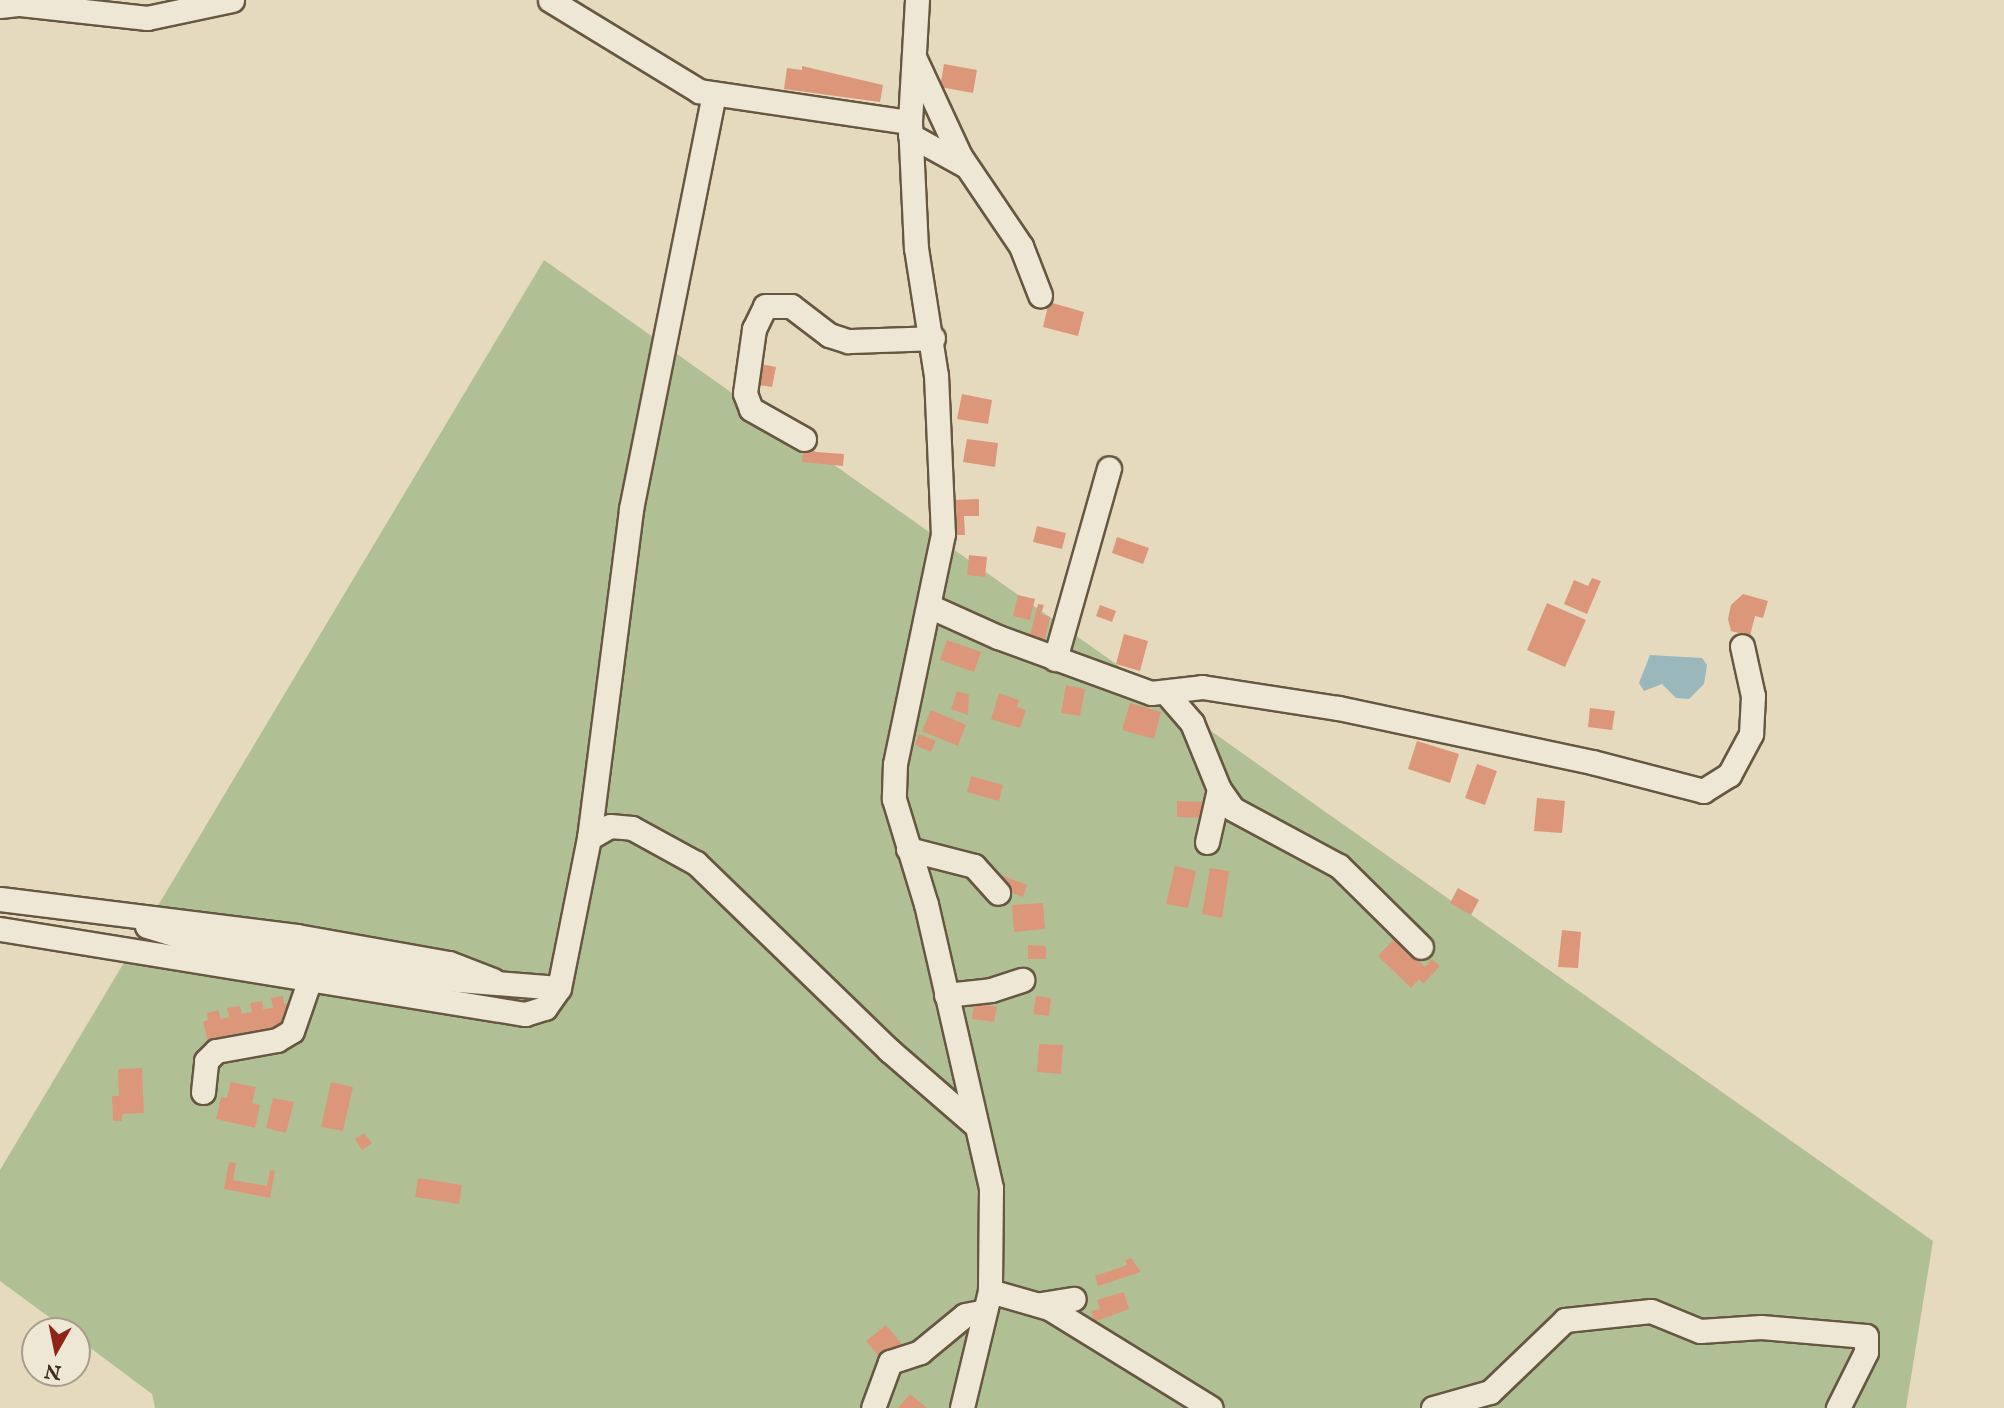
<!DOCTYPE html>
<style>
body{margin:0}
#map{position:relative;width:2004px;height:1408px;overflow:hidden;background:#e6dabe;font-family:"IM FELL English",serif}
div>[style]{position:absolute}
.green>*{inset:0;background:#b1c094}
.water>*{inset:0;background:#9ab8bb}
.building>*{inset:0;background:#dc977a}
.roads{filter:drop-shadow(2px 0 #665741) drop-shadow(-2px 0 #665741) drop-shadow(0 2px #665741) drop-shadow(0 -2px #665741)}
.minor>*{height:23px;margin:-11.5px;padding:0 11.5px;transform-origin:11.5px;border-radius:11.5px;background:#efe7d5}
span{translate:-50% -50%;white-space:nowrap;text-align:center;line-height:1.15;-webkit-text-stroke:5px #efe7d5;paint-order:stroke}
.north{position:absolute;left:21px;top:1317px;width:70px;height:70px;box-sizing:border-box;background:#efe7d5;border:2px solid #a79c89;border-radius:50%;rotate:189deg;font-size:19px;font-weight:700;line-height:28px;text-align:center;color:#3c2b17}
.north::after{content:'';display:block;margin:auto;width:24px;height:32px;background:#8f2418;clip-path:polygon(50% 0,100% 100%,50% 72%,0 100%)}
</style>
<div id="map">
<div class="green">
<i style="clip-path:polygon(544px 260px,1933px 1241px,1906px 1408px,155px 1408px,152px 1394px,77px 1338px,77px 1331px,68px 1331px,0 1281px,0 1170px)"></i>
</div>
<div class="water">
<i style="clip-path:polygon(1650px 655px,1702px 658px,1707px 665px,1704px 684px,1689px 699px,1676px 698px,1662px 684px,1644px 691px,1639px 683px)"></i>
</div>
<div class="building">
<i style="clip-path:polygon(944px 64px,977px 70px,973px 93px,940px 87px)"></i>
<i style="clip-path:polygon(802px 66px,883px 85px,880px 102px,784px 89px,787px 68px,802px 70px)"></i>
<i style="clip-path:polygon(1049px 302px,1084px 312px,1078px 336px,1043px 327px)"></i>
<i style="clip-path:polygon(761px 364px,776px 367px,772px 387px,758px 385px)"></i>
<i style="clip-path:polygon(962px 394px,992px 400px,988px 424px,957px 419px)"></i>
<i style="clip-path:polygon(967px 439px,998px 443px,995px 467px,963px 462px)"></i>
<i style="clip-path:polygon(803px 451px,844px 454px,843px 466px,802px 462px)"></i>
<i style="clip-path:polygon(979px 499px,979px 516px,964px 516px,965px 535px,955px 535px,953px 500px)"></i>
<i style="clip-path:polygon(1037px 526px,1066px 533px,1062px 549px,1033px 542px)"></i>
<i style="clip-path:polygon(1117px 537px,1149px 548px,1143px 564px,1112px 553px)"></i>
<i style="clip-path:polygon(969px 555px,987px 557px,985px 577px,967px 575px)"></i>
<i style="clip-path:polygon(1592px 578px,1601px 581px,1587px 614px,1564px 604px,1574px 580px,1588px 586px)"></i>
<i style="clip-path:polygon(1743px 594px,1768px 601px,1763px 618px,1755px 616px,1750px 636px,1731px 631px,1728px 619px,1731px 605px)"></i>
<i style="clip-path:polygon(1018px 595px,1035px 599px,1030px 620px,1013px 616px)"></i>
<i style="clip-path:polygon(1547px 603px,1586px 620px,1565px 667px,1527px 650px)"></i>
<i style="clip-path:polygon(1038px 604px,1044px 605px,1041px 614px,1050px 617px,1043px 646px,1028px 642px)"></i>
<i style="clip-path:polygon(1100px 605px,1116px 611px,1112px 622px,1096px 616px)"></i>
<i style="clip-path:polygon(1124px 634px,1148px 641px,1140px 671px,1116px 664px)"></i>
<i style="clip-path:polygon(947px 640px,981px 652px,974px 672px,940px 660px)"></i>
<i style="clip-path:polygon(1066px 685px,1085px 689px,1080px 716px,1061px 713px)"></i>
<i style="clip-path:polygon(957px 691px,969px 695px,968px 715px,951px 709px)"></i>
<i style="clip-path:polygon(999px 693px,1019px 700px,1017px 707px,1026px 710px,1020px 728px,991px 719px)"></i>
<i style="clip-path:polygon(1130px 703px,1161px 712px,1154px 739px,1122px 730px)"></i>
<i style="clip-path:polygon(1590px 708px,1615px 711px,1612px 730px,1588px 727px)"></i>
<i style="clip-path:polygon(931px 710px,966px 725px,958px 746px,922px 731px)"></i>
<i style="clip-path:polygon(919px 734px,936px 741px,931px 752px,915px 745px)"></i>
<i style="clip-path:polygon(1417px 741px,1459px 754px,1450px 783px,1408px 769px)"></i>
<i style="clip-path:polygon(1477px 764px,1497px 771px,1485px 805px,1465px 798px)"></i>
<i style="clip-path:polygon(971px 776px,1003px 785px,999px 801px,967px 792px)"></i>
<i style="clip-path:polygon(1537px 798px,1565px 801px,1562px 833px,1534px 831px)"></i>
<i style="clip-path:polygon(1177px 801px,1208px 802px,1208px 818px,1177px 817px)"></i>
<i style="clip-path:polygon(1175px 866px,1196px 871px,1188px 908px,1166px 904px)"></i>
<i style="clip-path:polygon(1210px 868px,1229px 871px,1222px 918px,1202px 914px)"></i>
<i style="clip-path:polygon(999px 874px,1027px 885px,1023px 897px,994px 886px)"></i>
<i style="clip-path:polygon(1458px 888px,1479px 900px,1471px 915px,1450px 903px)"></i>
<i style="clip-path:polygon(1043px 903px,1045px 929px,1014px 932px,1012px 905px)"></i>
<i style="clip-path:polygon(1562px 930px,1581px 932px,1578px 968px,1558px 967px)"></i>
<i style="clip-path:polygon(1399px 934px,1422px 955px,1417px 959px,1425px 967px,1432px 959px,1440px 966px,1423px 984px,1419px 979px,1411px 988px,1378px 956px)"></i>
<i style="clip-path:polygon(1028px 945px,1046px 946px,1046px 959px,1028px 959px)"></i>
<i style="clip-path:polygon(283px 996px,284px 1004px,290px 1003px,294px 1026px,209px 1045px,203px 1022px,208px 1020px,207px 1013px,218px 1010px,221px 1019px,229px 1017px,227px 1008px,240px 1006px,242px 1014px,252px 1012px,250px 1003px,262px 1001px,263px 1009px,273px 1008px,271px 998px)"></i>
<i style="clip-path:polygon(1036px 996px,1051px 998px,1049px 1016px,1033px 1014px)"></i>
<i style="clip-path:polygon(974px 1003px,997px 1007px,994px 1022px,972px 1019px)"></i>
<i style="clip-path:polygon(1039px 1044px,1063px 1045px,1061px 1074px,1037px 1072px)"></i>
<i style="clip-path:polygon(142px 1068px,144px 1113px,122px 1114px,122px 1121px,113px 1121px,112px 1096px,119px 1096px,118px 1069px)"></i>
<i style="clip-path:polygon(231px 1082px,256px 1087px,252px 1103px,260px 1105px,255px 1128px,216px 1119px,221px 1097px,227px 1098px)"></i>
<i style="clip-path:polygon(331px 1082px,353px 1087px,343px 1131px,321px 1127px)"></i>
<i style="clip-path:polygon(273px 1098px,294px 1102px,286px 1133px,266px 1128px)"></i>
<i style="clip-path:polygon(364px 1133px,372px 1143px,362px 1150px,355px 1139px)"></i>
<i style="clip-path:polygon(229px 1162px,236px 1163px,233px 1180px,267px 1186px,270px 1170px,275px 1171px,270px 1198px,224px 1189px)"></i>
<i style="clip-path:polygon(418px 1178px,462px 1185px,459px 1204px,415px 1197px)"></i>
<i style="clip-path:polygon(1131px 1258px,1141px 1272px,1098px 1286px,1095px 1276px,1127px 1265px,1125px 1260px)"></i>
<i style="clip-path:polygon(1124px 1292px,1129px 1309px,1094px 1322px,1091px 1311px,1100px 1309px,1097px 1300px)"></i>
<i style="clip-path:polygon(886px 1325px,902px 1344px,882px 1360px,866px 1341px)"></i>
<i style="clip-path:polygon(910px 1394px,927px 1408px,898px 1408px)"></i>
</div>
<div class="roads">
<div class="minor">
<i style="left:550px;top:0;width:175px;rotate:31.4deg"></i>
<i style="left:699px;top:91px;width:213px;rotate:8.4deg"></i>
<i style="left:917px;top:0;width:122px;rotate:93.3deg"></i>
<i style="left:910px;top:122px;width:126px;rotate:87.3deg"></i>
<i style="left:916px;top:248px;width:129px;rotate:81.1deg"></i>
<i style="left:936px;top:375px;width:159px;rotate:87.5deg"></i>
<i style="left:943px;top:534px;width:235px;rotate:101.8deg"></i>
<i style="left:895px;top:764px;width:35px;rotate:92deg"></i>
<i style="left:894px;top:799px;width:110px;rotate:73.1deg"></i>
<i style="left:926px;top:904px;width:291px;rotate:77.1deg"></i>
<i style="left:991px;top:1188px;width:103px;rotate:90.6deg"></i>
<i style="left:990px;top:1291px;width:120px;rotate:103.5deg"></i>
<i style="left:0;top:6px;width:20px;rotate:-6deg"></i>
<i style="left:20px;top:4px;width:128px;rotate:6.3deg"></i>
<i style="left:147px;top:18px;width:87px;rotate:-12deg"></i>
<i style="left:915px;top:59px;width:107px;rotate:65.1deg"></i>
<i style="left:960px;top:156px;width:109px;rotate:55.9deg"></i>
<i style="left:1021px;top:246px;width:53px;rotate:68.8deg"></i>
<i style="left:910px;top:135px;width:64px;rotate:29deg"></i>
<i style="left:804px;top:439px;width:61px;rotate:-150.5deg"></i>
<i style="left:751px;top:409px;width:17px;rotate:-111deg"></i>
<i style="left:745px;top:393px;width:65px;rotate:-82deg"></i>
<i style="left:754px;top:329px;width:25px;rotate:-64deg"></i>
<i style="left:765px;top:306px;width:26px"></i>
<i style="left:791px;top:306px;width:48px;rotate:37.3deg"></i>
<i style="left:829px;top:335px;width:20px;rotate:18deg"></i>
<i style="left:848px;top:341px;width:85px;rotate:-2deg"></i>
<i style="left:929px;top:606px;width:76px;rotate:24.2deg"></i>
<i style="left:998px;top:637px;width:163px;rotate:20.1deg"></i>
<i style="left:1151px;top:693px;width:51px;rotate:-6.7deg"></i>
<i style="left:1202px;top:687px;width:138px;rotate:8.8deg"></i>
<i style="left:1338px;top:708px;width:260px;rotate:12deg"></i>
<i style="left:1592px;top:762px;width:115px;rotate:14.6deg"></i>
<i style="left:1703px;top:791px;width:31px;rotate:-32deg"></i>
<i style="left:1729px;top:775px;width:47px;rotate:-61.8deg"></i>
<i style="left:1751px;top:734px;width:38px;rotate:-87deg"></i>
<i style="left:1753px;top:696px;width:51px;rotate:-102.4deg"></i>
<i style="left:1055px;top:659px;width:198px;rotate:-74.2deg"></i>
<i style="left:1167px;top:694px;width:38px;rotate:49deg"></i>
<i style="left:1192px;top:723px;width:71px;rotate:67.8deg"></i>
<i style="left:1219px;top:789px;width:24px;rotate:55deg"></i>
<i style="left:1233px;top:809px;width:120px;rotate:28.3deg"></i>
<i style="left:1339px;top:866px;width:115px;rotate:44.6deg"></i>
<i style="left:589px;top:838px;width:24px;rotate:-30deg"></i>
<i style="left:610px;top:826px;width:22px;rotate:5deg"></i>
<i style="left:632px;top:828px;width:73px;rotate:28.7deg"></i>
<i style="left:696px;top:863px;width:269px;rotate:44.1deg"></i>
<i style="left:889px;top:1050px;width:113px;rotate:41deg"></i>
<i style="left:1207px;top:842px;width:54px;rotate:-77.2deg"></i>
<i style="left:908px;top:849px;width:68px;rotate:14.4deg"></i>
<i style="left:974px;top:866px;width:36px;rotate:48deg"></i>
<i style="left:0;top:899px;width:299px;rotate:7.1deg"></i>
<i style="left:297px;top:936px;width:154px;rotate:10.1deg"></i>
<i style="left:449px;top:963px;width:47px;rotate:21.1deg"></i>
<i style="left:147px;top:926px;width:39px;rotate:17deg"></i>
<i style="left:184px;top:937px;width:251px;rotate:9.4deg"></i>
<i style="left:432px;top:978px;width:127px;rotate:4.5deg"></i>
<i style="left:0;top:929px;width:532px;rotate:9.2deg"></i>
<i style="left:525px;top:1014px;width:21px;rotate:-17deg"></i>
<i style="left:545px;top:1008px;width:24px;rotate:-55deg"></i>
<i style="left:559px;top:988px;width:153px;rotate:-78.7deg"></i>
<i style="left:589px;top:838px;width:332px;rotate:-82.7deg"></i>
<i style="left:631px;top:509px;width:422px;rotate:-78.7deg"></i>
<i style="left:946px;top:995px;width:45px;rotate:-6.3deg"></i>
<i style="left:991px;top:990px;width:33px;rotate:-18deg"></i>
<i style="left:203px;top:1092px;width:31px;rotate:-84deg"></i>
<i style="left:206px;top:1061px;width:14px;rotate:-45deg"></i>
<i style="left:216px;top:1051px;width:62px;rotate:-10.2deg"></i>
<i style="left:277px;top:1040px;width:17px;rotate:-31deg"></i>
<i style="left:292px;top:1031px;width:55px;rotate:-70.9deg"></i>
<i style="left:990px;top:1291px;width:61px;rotate:16.1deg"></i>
<i style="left:1049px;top:1308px;width:190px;rotate:31.7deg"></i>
<i style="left:1041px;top:1304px;width:33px;rotate:-9deg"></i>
<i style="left:873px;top:1408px;width:49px;rotate:-69.7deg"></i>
<i style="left:890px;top:1362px;width:32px;rotate:-18deg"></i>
<i style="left:920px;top:1352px;width:58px;rotate:-39.4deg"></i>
<i style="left:965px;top:1315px;width:20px;rotate:-11deg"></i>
<i style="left:1433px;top:1408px;width:59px;rotate:-15.7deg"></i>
<i style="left:1490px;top:1392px;width:104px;rotate:-43.8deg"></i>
<i style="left:1565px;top:1320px;width:86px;rotate:-6deg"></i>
<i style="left:1651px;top:1311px;width:53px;rotate:22.2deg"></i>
<i style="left:1700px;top:1331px;width:61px;rotate:-3.8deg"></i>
<i style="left:1761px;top:1327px;width:105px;rotate:4.9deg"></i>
<i style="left:1866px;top:1336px;width:16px;rotate:90deg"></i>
<i style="left:1866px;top:1352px;width:63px;rotate:116.6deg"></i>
</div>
</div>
<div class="north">N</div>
</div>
